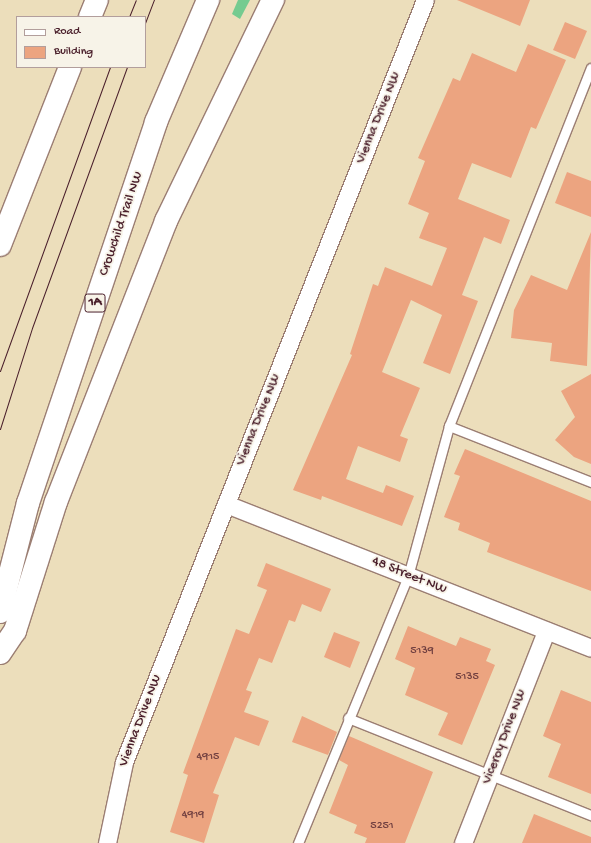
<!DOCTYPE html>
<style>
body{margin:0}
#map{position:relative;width:591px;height:843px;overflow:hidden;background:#ecdebb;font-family:"Gochi Hand",sans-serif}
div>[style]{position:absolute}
.green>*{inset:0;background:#75cb90}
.building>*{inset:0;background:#eca480}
.roads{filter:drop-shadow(1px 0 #9b7e73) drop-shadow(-1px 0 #9b7e73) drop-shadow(0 1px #9b7e73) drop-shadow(0 -1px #9b7e73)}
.service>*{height:9px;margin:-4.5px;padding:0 4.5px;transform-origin:4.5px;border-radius:4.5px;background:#fff}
.minor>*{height:17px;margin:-8.5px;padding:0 8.5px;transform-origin:8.5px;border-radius:8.5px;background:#fff}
.motorway>*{height:22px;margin:-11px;padding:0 11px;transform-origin:11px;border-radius:11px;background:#fff}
.tram>*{height:1px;margin:-0.5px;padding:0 0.5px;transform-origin:0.5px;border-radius:0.5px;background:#4a1f2b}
span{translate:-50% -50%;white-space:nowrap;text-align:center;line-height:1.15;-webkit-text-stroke:3.5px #f7f3e8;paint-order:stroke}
.number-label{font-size:12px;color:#724040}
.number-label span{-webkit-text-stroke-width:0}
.shield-label span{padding:1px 3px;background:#f7f3e8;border:1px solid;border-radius:3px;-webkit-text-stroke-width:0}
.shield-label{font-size:13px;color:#4a1f2b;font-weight:700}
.street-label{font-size:14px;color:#4a1f2b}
.legend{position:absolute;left:16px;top:16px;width:130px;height:52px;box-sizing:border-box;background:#f7f3e8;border:1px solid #b29e9c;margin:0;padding:5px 7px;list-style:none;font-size:12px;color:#4a1f2b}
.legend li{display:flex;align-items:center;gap:8px;height:20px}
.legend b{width:20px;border:1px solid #b29e9c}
</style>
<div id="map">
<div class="green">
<i style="clip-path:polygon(238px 0,250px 0,240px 19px,232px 14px)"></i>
</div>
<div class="building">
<i style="clip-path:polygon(457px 0,530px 0,520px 26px)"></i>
<i style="clip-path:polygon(565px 22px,587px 31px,575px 59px,553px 50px)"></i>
<i style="clip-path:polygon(528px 44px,566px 60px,536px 129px,531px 127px,511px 178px,472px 163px,458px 199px,510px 220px,501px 244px,484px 237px,462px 295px,478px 301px,450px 374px,423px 363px,442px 315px,411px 300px,382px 372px,420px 388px,400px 436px,408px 439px,400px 462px,358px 446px,346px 479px,383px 493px,386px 485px,414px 496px,402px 526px,322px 496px,321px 500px,293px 490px,352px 355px,350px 354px,373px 284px,378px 286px,385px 267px,432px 286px,447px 248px,419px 238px,429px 213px,408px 204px,425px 161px,418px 158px,453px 78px,460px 81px,472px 53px,516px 72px)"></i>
<i style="clip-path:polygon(567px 172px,591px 181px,591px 217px,555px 203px)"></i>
<i style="clip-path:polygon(591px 232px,587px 366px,550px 361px,552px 343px,511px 338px,514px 310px,531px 275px,567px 290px)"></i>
<i style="clip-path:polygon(591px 374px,591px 464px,574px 457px,555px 440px,575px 417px,561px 391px)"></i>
<i style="clip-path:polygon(465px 449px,591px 501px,591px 591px,487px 552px,490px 543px,458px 530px,460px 523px,444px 517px,460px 476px,454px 474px)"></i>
<i style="clip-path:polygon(266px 563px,331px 589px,321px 612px,302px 604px,295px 622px,289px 620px,272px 663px,259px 658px,246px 690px,252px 692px,244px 712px,269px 721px,259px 746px,235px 737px,213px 793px,219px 795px,204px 843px,170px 832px,188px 775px,183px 773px,236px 629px,249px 634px,267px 590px,257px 586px)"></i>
<i style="clip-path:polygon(408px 626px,456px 646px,460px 637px,491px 649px,486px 661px,495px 665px,462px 745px,438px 735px,448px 713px,405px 695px,415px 668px,395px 659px)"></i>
<i style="clip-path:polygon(334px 632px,360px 642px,350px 668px,324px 657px)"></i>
<i style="clip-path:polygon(561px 690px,591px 702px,591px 794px,548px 777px,561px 744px,543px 736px)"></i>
<i style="clip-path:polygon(302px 716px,337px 732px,328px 755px,292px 742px)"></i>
<i style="clip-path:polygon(349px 736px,433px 772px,405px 843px,365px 843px,367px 838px,354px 833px,357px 825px,329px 813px,348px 765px,339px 760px)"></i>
<i style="clip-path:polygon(534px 814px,591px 837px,591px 843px,522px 843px)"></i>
</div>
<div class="roads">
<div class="service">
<i style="left:449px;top:426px;width:153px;rotate:21.5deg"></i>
<i style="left:348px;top:718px;width:262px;rotate:21.8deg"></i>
<i style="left:298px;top:843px;width:289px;rotate:-67.6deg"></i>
<i style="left:408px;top:576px;width:156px;rotate:-74.7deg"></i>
<i style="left:449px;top:426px;width:385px;rotate:-68.4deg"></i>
</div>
<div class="minor">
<i style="left:226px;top:504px;width:392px;rotate:21.5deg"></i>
<i style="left:107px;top:843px;width:83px;rotate:-78.1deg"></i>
<i style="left:124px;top:762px;width:819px;rotate:-68.45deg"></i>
<i style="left:463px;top:843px;width:228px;rotate:-68.6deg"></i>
</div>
<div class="motorway">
<i style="left:90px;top:17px;width:18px;rotate:-68deg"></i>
<i style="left:0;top:245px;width:191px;rotate:-68.5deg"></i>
<i style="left:0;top:612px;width:113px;rotate:-75.6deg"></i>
<i style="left:28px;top:503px;width:402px;rotate:-71.4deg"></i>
<i style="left:156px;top:122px;width:133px;rotate:-66.9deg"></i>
<i style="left:0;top:653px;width:27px;rotate:-56deg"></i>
<i style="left:15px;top:631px;width:135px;rotate:-72.4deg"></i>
<i style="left:56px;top:502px;width:302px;rotate:-68.6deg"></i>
<i style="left:166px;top:221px;width:246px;rotate:-64.2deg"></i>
</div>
</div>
<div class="tram">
<i style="left:129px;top:17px;width:18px;rotate:-68deg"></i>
<i style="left:145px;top:23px;width:25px;rotate:-69deg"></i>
<i style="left:0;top:371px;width:323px;rotate:-70.1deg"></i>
<i style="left:0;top:429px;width:106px;rotate:-72.4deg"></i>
<i style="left:32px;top:328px;width:278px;rotate:-70deg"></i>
</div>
<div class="number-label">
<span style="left:422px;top:652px">5139</span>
<span style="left:467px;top:678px">5135</span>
<span style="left:208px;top:758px">4915</span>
<span style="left:193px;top:816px">4919</span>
<span style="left:382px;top:827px">5251</span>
</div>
<div class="shield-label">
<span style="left:95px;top:303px">1A</span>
</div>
<div class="street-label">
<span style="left:379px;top:118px;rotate:-68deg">Vienna Drive NW</span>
<span style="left:122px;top:224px;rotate:-71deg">Crowchild Trail NW</span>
<span style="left:259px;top:420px;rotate:-68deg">Vienna Drive NW</span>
<span style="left:409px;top:576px;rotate:22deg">48 Street NW</span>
<span style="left:141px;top:721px;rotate:-69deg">Vienna Drive NW</span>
<span style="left:505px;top:737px;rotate:-69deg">Viceroy Drive NW</span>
</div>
<ul class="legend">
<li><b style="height:5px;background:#fff"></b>Road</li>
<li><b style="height:11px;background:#eca480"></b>Building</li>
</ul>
</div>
